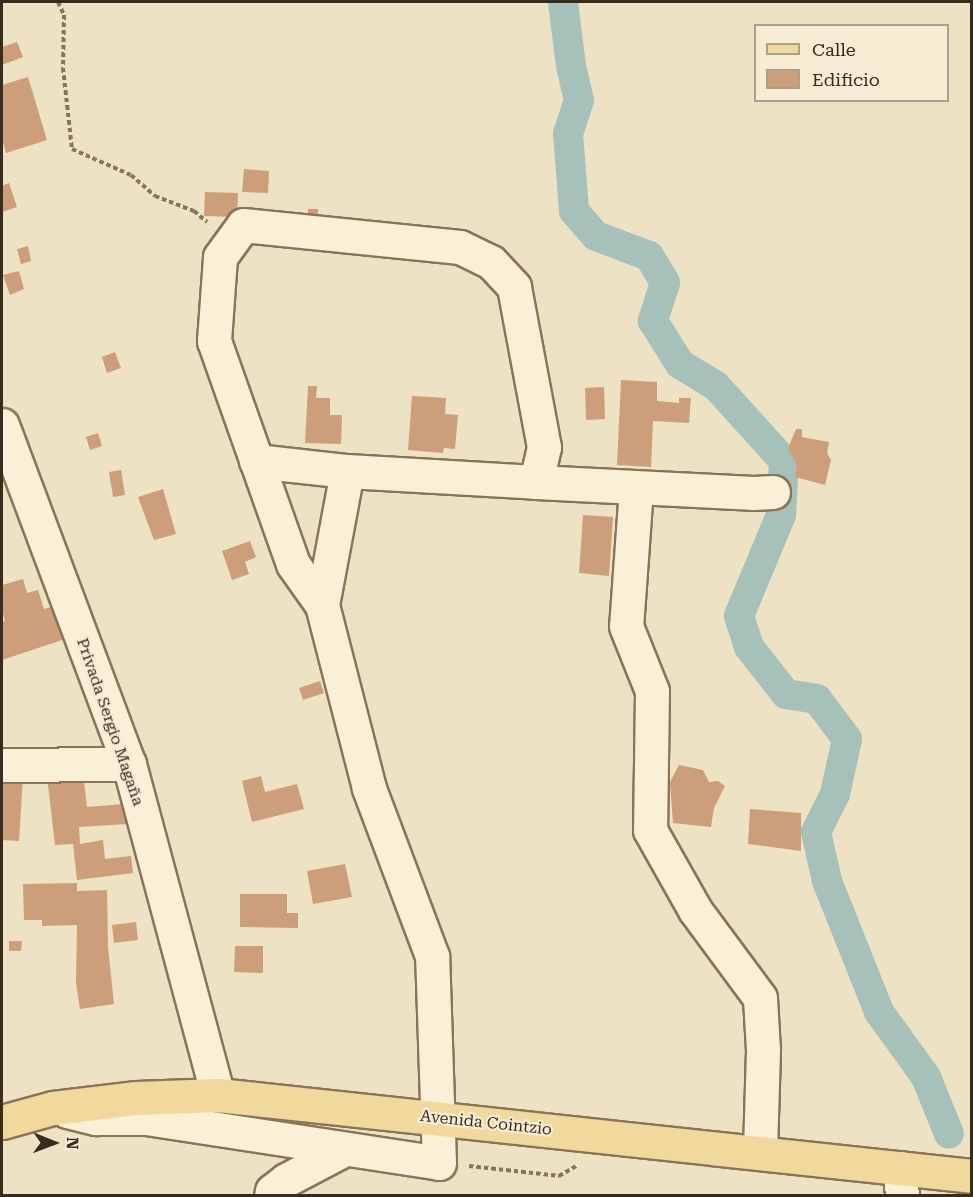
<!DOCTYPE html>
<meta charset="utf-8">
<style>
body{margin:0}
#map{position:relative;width:973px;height:1197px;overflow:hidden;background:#eee2c4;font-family:"Roboto Serif",serif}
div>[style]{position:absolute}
.canal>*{height:30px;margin:-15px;padding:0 15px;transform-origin:15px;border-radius:15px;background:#a6c1ba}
.building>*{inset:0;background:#cc9e7a}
.path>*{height:4px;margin-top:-2px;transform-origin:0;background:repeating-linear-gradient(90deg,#89745a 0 4.5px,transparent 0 7.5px)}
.roads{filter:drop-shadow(2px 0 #89745a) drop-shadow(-2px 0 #89745a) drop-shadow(0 2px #89745a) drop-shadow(0 -2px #89745a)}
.minor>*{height:33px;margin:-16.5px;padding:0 16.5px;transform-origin:16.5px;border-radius:16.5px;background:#f9f0d7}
.major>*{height:33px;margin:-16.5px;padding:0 16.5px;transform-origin:16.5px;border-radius:16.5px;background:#f1d89c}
span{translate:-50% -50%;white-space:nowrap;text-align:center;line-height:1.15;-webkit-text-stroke:4.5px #f6ecd4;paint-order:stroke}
.street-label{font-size:16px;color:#392c1e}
.frame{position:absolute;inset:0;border:3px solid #392c1e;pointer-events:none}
.legend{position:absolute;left:754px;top:24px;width:195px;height:78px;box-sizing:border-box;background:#f6ecd4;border:2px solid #aa9f8b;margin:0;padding:8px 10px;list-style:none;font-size:18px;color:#392c1e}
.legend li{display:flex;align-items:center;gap:12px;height:30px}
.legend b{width:30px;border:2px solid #aa9f8b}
.north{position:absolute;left:24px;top:1113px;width:60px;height:60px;-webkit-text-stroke:4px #f6ecd4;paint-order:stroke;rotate:91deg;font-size:16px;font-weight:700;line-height:24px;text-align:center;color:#392c1e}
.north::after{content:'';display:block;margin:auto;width:21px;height:27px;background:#392c1e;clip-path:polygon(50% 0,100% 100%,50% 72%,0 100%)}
</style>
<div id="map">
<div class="canal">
<i style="left:563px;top:2px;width:64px;rotate:82.9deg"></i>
<i style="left:571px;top:66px;width:35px;rotate:77deg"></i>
<i style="left:579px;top:100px;width:35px;rotate:108deg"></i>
<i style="left:568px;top:133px;width:78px;rotate:85.6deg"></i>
<i style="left:574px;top:211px;width:33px;rotate:49deg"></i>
<i style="left:596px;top:236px;width:57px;rotate:20.7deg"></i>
<i style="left:649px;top:256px;width:31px;rotate:59deg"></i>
<i style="left:665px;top:283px;width:40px;rotate:108deg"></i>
<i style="left:653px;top:321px;width:51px;rotate:57.9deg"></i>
<i style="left:680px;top:364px;width:42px;rotate:31.4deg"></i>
<i style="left:716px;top:386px;width:101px;rotate:47.8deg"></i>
<i style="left:784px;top:461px;width:54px;rotate:93.2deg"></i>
<i style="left:781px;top:515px;width:109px;rotate:112.6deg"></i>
<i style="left:739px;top:616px;width:33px;rotate:72deg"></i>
<i style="left:749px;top:647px;width:60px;rotate:51.8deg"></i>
<i style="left:786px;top:694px;width:31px;rotate:9deg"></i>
<i style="left:817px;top:699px;width:50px;rotate:53.1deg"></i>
<i style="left:847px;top:739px;width:56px;rotate:102.3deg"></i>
<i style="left:835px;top:794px;width:42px;rotate:116.6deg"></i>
<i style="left:816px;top:832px;width:50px;rotate:77.3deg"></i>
<i style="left:827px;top:881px;width:141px;rotate:68.3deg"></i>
<i style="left:879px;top:1012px;width:80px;rotate:54.1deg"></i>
<i style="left:926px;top:1077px;width:61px;rotate:68deg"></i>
</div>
<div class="building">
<i style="clip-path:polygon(17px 42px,23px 57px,2px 65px,2px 47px)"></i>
<i style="clip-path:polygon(28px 77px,47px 140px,6px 153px,2px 138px,2px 85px)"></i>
<i style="clip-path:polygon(244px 169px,269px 171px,268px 193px,242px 192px)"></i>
<i style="clip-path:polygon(9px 183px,17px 207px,2px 212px,2px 186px)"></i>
<i style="clip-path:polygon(205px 192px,238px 193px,237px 217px,204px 216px)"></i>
<i style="clip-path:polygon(308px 209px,318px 209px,318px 219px,308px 219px)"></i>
<i style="clip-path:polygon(28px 246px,31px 261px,21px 264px,17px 249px)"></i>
<i style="clip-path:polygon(19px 271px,24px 289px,10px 295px,3px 275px)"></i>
<i style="clip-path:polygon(115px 352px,121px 368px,107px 373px,102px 357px)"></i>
<i style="clip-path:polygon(621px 380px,657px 382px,657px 401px,679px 403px,679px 398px,691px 398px,689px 423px,653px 421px,651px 467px,617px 465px)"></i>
<i style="clip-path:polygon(308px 386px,317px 386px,316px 398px,330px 398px,330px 415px,342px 415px,341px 444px,305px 443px)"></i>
<i style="clip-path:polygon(604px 387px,605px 419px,586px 420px,585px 388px)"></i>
<i style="clip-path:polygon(412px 396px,446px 398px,445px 414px,458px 415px,455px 449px,444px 448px,443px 453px,408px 450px)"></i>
<i style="clip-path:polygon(796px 429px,802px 429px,802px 437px,829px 442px,827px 453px,831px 460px,825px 485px,795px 477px,797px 465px,788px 448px)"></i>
<i style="clip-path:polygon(98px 433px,102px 446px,90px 450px,86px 437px)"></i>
<i style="clip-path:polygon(121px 470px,125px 495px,113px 497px,109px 472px)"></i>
<i style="clip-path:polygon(163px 489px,176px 534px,154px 540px,138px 497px)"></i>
<i style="clip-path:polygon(583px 515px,613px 517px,609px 576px,579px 573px)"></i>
<i style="clip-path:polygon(250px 541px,256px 557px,245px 562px,249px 574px,232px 580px,222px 551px)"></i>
<i style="clip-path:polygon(23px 579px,27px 593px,38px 590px,44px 609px,58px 605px,68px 638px,2px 660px,2px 622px,5px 621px,2px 610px,2px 585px)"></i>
<i style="clip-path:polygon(320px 681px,324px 693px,303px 700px,299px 688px)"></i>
<i style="clip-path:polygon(679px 765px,703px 770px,709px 782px,718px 781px,725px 786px,714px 808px,711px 827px,673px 823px,670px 782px)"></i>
<i style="clip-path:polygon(83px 772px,87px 807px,124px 804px,128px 824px,79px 827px,80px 844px,103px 840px,105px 859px,131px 856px,133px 873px,77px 880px,73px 844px,55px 845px,47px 776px)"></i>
<i style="clip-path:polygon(2px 774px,23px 775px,19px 841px,2px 840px)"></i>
<i style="clip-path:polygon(261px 776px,265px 792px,297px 784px,304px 809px,252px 822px,242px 781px)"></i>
<i style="clip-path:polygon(750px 809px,801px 813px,801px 851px,748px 844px)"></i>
<i style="clip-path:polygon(345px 864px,352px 897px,313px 904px,307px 871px)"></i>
<i style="clip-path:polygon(77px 883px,77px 891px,107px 890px,108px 947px,114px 1004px,80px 1009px,76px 983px,77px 925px,42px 926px,42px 920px,24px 920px,23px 884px)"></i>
<i style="clip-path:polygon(240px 894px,287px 894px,287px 913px,298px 913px,298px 928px,240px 927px)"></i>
<i style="clip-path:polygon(136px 922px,138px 940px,114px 943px,112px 925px)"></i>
<i style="clip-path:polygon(9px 941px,22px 941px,21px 951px,9px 951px)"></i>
<i style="clip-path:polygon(235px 946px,263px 946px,263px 973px,234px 972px)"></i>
</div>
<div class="path">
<i style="left:58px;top:2px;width:14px;rotate:65deg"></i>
<i style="left:64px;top:15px;width:53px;rotate:91.1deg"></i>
<i style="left:63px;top:68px;width:81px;rotate:83.7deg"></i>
<i style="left:72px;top:149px;width:64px;rotate:23.8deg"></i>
<i style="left:131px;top:175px;width:32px;rotate:41deg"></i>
<i style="left:155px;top:196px;width:42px;rotate:21deg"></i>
<i style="left:194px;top:211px;width:17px;rotate:40deg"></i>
<i style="left:469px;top:1166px;width:91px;rotate:6.3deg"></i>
<i style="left:559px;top:1176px;width:20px;rotate:-30deg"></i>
</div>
<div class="roads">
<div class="minor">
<i style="left:2px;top:425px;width:362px;rotate:69.5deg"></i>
<i style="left:129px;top:764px;width:343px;rotate:75deg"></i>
<i style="left:256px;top:461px;width:92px;rotate:6.3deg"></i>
<i style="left:347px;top:471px;width:189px;rotate:3.3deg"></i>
<i style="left:536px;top:482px;width:217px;rotate:2.9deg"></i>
<i style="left:753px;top:493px;width:20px;rotate:-3deg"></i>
<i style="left:636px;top:488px;width:138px;rotate:94.1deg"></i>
<i style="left:626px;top:626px;width:70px;rotate:68.2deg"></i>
<i style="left:652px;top:691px;width:139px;rotate:90.8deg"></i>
<i style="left:650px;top:830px;width:92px;rotate:60.6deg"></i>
<i style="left:695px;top:910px;width:109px;rotate:53.5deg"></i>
<i style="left:760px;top:998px;width:52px;rotate:86.7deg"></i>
<i style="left:763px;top:1050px;width:103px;rotate:91.7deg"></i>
<i style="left:322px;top:605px;width:136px;rotate:-79.4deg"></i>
<i style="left:2px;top:765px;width:127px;rotate:-0.5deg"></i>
<i style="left:67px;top:1111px;width:30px;rotate:14deg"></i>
<i style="left:96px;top:1118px;width:50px"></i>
<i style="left:146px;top:1118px;width:296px;rotate:8.7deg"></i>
<i style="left:439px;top:1163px;width:207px;rotate:-91.9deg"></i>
<i style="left:432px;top:956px;width:179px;rotate:-110.6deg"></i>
<i style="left:369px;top:788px;width:189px;rotate:-104.4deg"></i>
<i style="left:322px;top:605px;width:50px;rotate:-125.3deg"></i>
<i style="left:293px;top:564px;width:237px;rotate:-109.5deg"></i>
<i style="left:214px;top:341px;width:84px;rotate:-85.9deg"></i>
<i style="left:220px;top:257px;width:39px;rotate:-54deg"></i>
<i style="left:243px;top:225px;width:218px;rotate:5.8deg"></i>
<i style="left:460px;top:247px;width:34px;rotate:26deg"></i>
<i style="left:491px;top:262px;width:34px;rotate:47deg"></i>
<i style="left:514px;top:287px;width:163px;rotate:79.4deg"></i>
<i style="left:544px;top:447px;width:36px;rotate:103deg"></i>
<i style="left:900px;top:1168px;width:28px;rotate:86deg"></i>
<i style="left:271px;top:1196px;width:5px;rotate:-79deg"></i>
<i style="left:272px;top:1191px;width:18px;rotate:-38deg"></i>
<i style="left:286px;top:1180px;width:64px;rotate:-27.8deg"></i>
</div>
<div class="major">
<i style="left:2px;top:1122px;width:53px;rotate:-15.4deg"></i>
<i style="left:53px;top:1108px;width:84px;rotate:-6.9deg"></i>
<i style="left:136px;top:1098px;width:82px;rotate:-2.1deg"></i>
<i style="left:218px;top:1095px;width:758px;rotate:6.13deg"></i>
</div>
</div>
<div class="street-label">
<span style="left:110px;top:722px;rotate:71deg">Privada Sergio Magaña</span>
<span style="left:486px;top:1123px;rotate:6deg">Avenida Cointzio</span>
</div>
<div class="frame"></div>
<ul class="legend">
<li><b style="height:8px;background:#f1d89c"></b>Calle</li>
<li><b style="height:16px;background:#cc9e7a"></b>Edificio</li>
</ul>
<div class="north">N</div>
</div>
